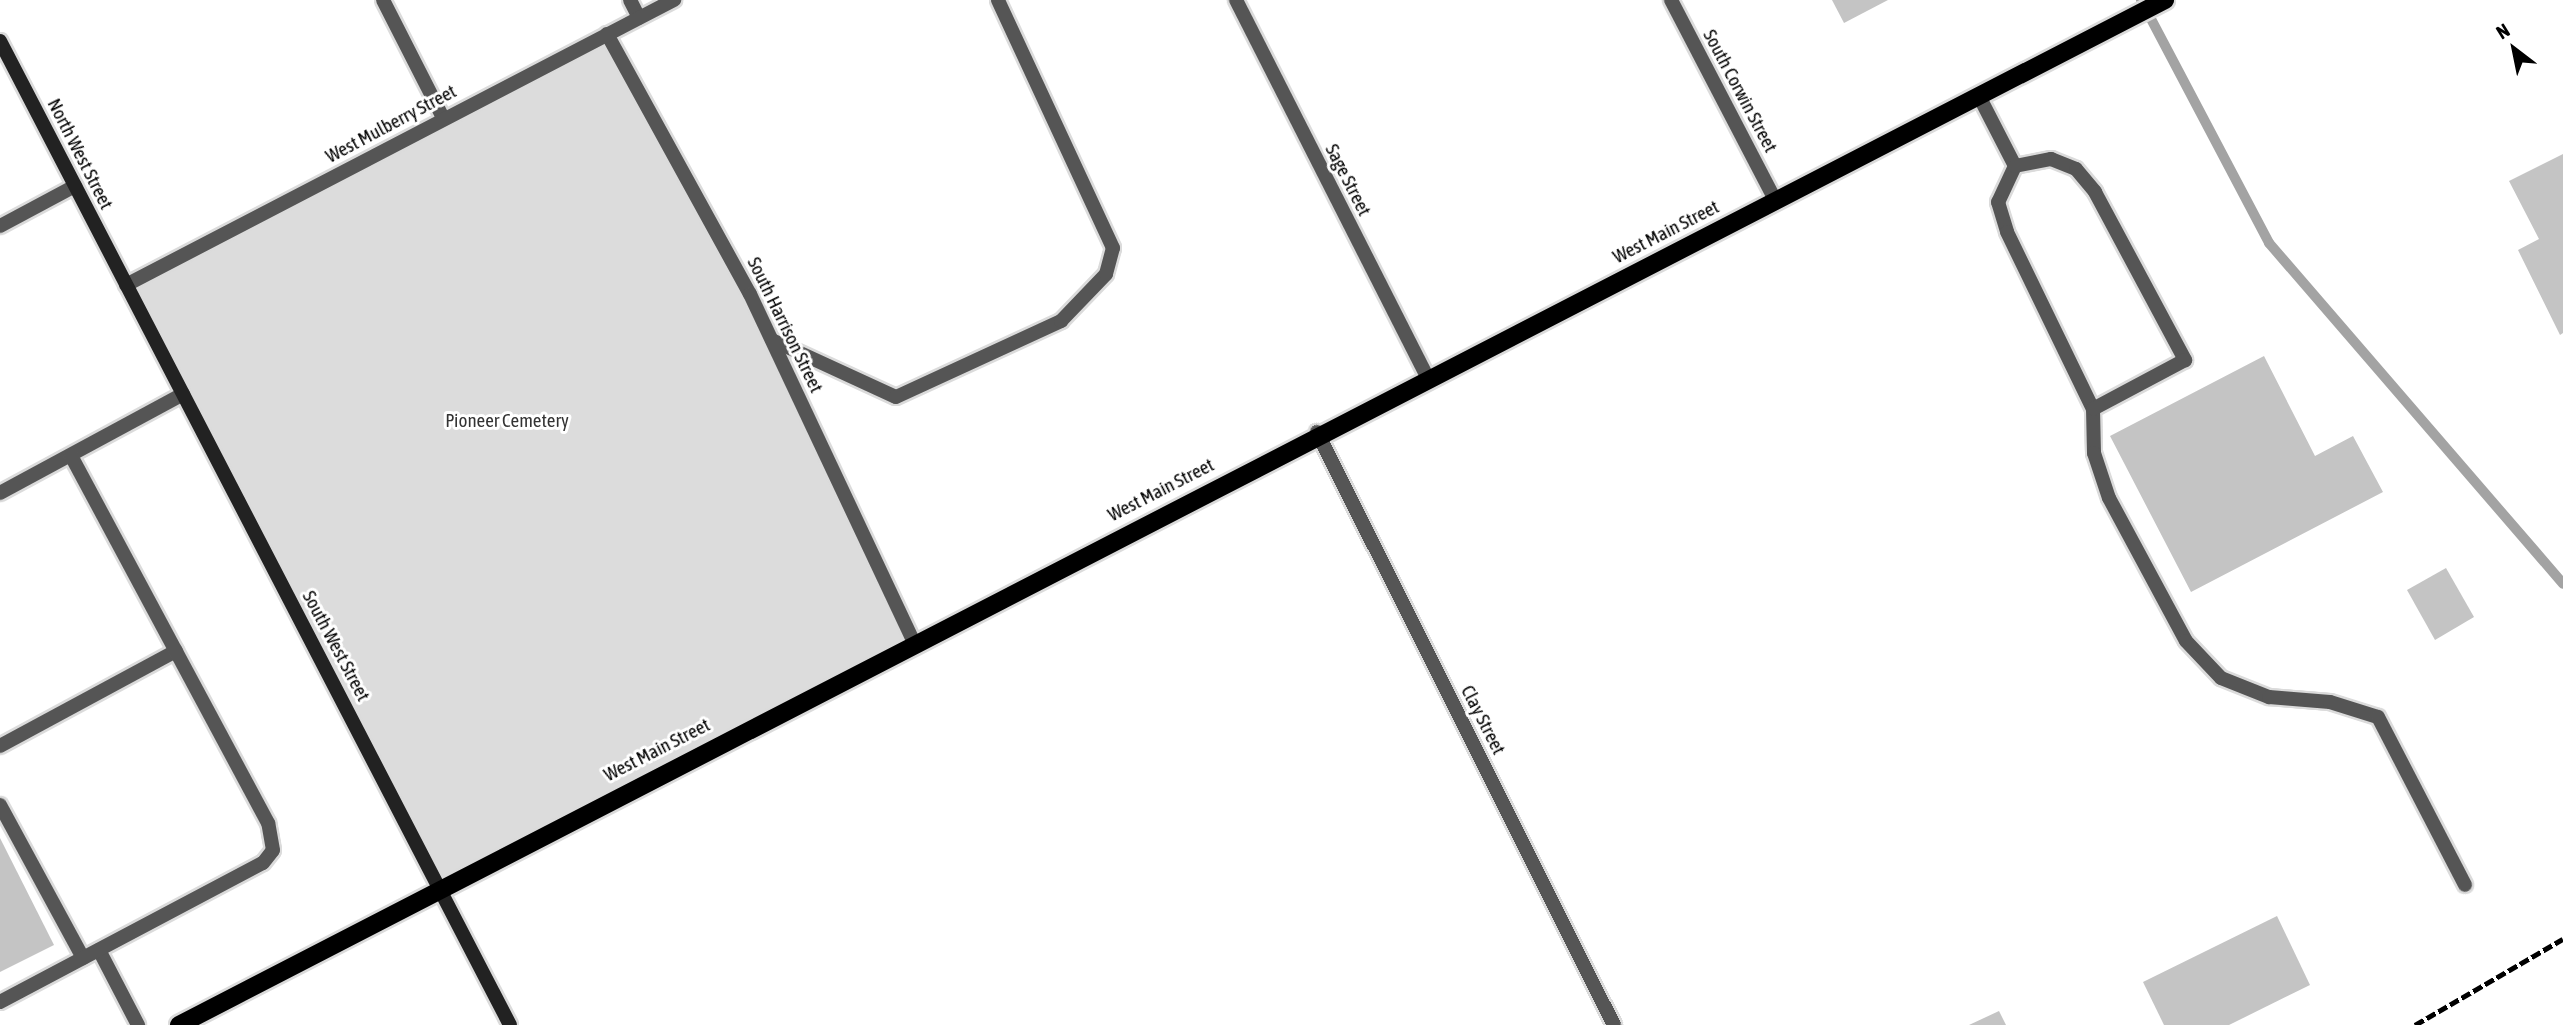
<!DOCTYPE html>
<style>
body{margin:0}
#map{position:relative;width:2563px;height:1025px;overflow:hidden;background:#fff;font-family:"Asap Condensed",sans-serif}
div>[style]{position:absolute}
.green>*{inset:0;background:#dcdcdc}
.stream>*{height:10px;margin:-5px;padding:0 5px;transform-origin:5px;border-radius:5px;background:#a3a3a3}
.building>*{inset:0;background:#c4c4c4}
.roads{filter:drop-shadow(2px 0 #dbdbdb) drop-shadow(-2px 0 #dbdbdb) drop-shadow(0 2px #dbdbdb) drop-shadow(0 -2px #dbdbdb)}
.lane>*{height:14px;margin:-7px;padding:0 7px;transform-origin:7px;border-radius:7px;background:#555}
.street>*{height:14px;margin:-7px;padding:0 7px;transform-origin:7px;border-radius:7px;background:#555}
.secondary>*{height:14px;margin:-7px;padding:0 7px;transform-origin:7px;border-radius:7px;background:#222}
.primary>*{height:18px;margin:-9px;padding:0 9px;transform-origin:9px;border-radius:9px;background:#000}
.rail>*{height:5px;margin-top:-2.5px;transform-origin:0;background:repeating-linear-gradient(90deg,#000 0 10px,transparent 0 13.5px)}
span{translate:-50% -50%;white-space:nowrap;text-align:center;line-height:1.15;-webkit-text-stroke:6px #fff;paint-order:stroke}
.street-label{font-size:19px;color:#000}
.park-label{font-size:19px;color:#333}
.north{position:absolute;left:2479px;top:14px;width:70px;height:70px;-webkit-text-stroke:5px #fff;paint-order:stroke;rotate:328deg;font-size:19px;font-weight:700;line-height:28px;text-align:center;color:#000}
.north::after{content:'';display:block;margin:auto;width:24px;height:32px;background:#000;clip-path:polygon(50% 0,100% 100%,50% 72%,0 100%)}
</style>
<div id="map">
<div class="green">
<i style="clip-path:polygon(607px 34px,751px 294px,913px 641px,440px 887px,126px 285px)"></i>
</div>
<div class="stream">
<i style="left:2141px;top:0;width:275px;rotate:62.2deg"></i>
<i style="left:2269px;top:243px;width:450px;rotate:49.2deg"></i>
</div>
<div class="building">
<i style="clip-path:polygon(1832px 0,1888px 0,1844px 23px)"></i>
<i style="clip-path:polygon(2563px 154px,2563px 333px,2560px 335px,2518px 250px,2539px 239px,2509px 181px)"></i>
<i style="clip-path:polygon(2264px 356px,2315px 456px,2353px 436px,2383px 492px,2191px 592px,2110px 436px)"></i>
<i style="clip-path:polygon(2446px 568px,2474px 617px,2435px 640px,2407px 590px)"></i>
<i style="clip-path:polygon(0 838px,54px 945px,0 972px)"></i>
<i style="clip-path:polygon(2277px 916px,2310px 985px,2229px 1025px,2164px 1025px,2143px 982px)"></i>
<i style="clip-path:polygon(1999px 1011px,2006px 1025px,1969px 1025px)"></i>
</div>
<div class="roads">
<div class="lane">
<i style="left:630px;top:0;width:20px;rotate:63deg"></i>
<i style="left:1979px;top:96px;width:79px;rotate:62.8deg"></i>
<i style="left:2015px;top:166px;width:40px;rotate:115deg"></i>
<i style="left:1998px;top:202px;width:31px;rotate:73deg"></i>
<i style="left:2007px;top:232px;width:197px;rotate:64.1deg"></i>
<i style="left:2093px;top:409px;width:44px;rotate:88.7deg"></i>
<i style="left:2094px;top:453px;width:47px;rotate:71.6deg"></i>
<i style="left:2109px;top:498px;width:162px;rotate:61.7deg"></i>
<i style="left:2186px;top:641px;width:51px;rotate:46.6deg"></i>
<i style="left:2221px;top:678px;width:52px;rotate:21.6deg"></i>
<i style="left:2269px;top:697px;width:61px;rotate:4.7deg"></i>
<i style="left:2330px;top:702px;width:50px;rotate:17.4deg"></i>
<i style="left:2378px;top:717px;width:189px;rotate:62.6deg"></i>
<i style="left:2015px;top:166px;width:37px;rotate:-11deg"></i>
<i style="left:2051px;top:159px;width:27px;rotate:22deg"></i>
<i style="left:2076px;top:169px;width:30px;rotate:50deg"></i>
<i style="left:2095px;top:192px;width:191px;rotate:61.8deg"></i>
<i style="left:2185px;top:360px;width:104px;rotate:152deg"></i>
<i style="left:0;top:226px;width:85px;rotate:-28.1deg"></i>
<i style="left:772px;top:340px;width:136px;rotate:24.7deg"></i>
<i style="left:896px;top:397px;width:182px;rotate:-24.7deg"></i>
<i style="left:1061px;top:321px;width:65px;rotate:-46.2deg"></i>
<i style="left:1106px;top:274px;width:27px;rotate:-75deg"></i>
<i style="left:1113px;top:248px;width:273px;rotate:-114.9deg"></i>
<i style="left:0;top:493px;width:208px;rotate:-28.4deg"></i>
<i style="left:0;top:746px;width:200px;rotate:-28.4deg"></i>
<i style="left:0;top:805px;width:174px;rotate:61.5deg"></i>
<i style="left:99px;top:950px;width:85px;rotate:62.5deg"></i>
<i style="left:0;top:1002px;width:297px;rotate:-27.9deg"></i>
<i style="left:263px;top:863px;width:16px;rotate:-52deg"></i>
<i style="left:273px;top:850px;width:27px;rotate:-100deg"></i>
<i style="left:268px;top:823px;width:417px;rotate:-118.2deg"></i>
</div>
<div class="street">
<i style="left:383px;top:0;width:132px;rotate:63deg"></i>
<i style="left:1236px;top:0;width:423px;rotate:63.1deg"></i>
<i style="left:1671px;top:0;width:225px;rotate:62.5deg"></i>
<i style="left:607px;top:34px;width:297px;rotate:61.2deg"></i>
<i style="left:750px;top:294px;width:383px;rotate:64.8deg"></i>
<i style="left:126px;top:285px;width:618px;rotate:-27.48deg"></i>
<i style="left:1317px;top:432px;width:663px;rotate:63.4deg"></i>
</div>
<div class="secondary">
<i style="left:0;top:41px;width:1108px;rotate:62.6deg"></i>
</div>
<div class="primary">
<i style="left:179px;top:1025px;width:2235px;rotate:-27.3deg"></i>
</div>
</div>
<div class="rail">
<i style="left:2415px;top:1025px;width:171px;rotate:-30.2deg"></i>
</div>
<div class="street-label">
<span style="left:1740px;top:91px;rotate:62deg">South Corwin Street</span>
<span style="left:391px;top:124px;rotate:-28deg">West Mulberry Street</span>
<span style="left:80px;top:154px;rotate:63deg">North West Street</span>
<span style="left:1348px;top:180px;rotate:63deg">Sage Street</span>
<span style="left:1666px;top:232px;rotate:-27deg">West Main Street</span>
<span style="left:785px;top:325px;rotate:64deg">South Harrison Street</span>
<span style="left:1161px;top:490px;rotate:-27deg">West Main Street</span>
<span style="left:336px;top:646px;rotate:62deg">South West Street</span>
<span style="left:1483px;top:720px;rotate:63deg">Clay Street</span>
<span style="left:657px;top:750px;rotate:-27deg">West Main Street</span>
</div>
<div class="park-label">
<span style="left:507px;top:421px">Pioneer Cemetery</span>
</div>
<div class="north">N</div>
</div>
